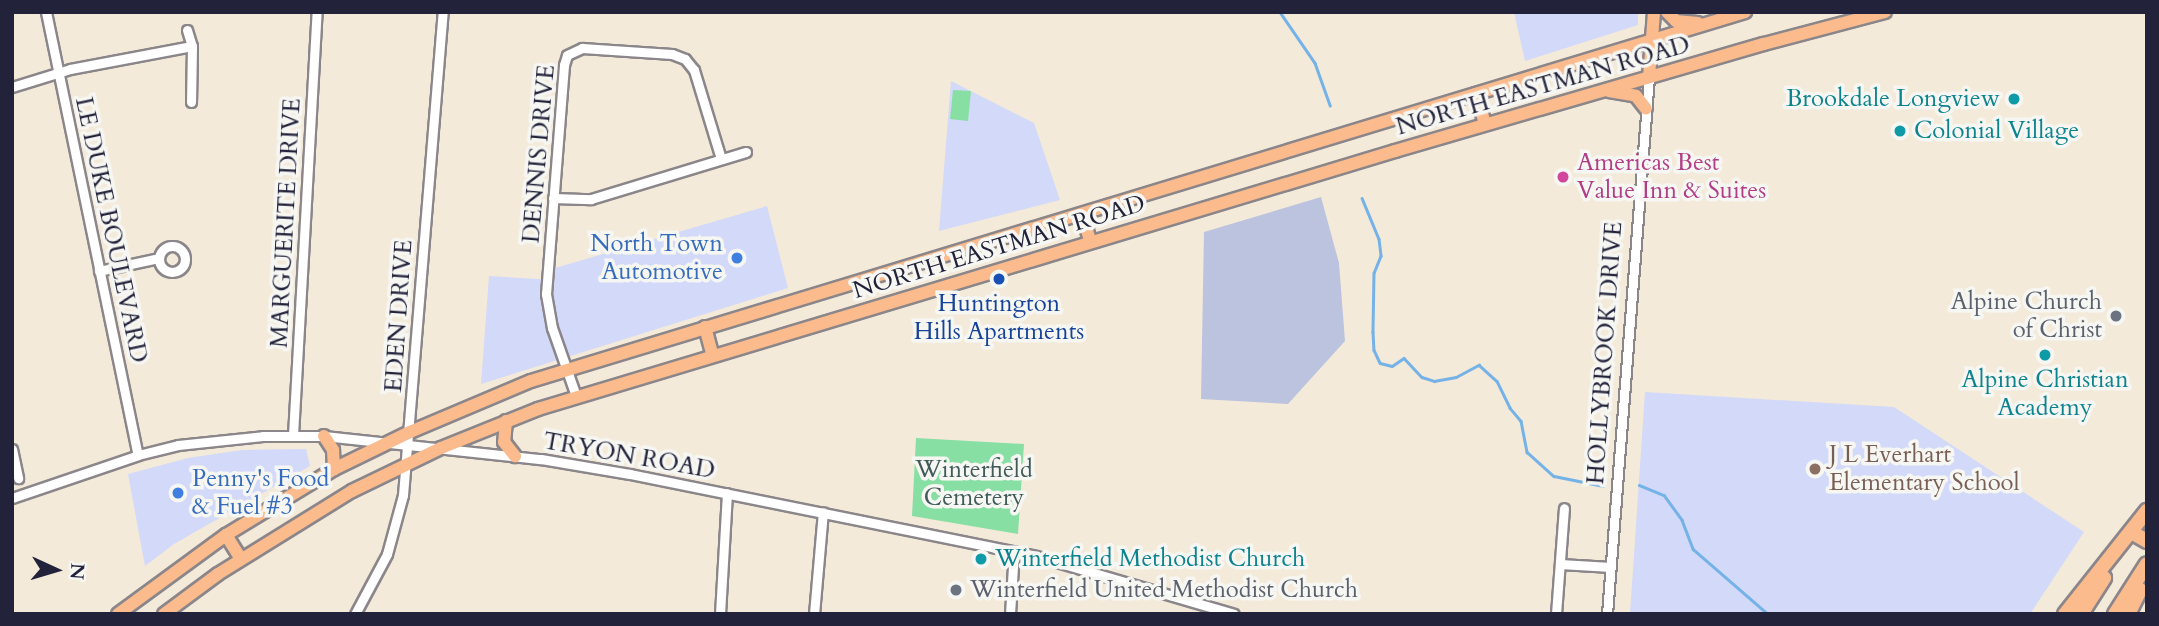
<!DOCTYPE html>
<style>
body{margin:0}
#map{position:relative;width:2159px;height:626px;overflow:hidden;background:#f4eada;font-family:Cardo,serif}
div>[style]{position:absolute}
.built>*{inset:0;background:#d2d9f9}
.industrial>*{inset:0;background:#bcc3de}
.green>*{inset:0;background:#88dfa3}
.stream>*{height:2.5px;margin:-1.25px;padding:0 1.25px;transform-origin:1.25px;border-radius:1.25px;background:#74b2e7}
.roads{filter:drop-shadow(2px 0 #8b868a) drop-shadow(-2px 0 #8b868a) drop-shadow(0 2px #8b868a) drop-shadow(0 -2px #8b868a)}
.minor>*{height:9px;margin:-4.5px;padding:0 4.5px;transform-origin:4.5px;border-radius:4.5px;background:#fff}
.minor>.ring{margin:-4.5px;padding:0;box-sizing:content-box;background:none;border:9px solid #fff;border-radius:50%}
.major>*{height:12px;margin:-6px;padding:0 6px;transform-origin:6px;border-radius:6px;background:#fbbb8d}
.highway>*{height:14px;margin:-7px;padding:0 7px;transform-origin:7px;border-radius:7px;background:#fbbb8d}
.dots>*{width:19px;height:19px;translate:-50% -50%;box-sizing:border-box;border:4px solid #f6f6f2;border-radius:50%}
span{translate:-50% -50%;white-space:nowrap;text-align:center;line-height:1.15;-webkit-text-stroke:7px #f6f6f2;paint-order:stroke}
.street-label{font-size:24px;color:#22223b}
.culture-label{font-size:24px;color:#0d838f}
.right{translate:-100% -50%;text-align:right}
.left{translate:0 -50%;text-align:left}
.hotel-label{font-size:24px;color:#b23c85}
.shop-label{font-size:24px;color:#366cbe}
.worship-label{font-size:24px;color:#5b616d}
.transit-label{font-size:24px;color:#164399}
.education-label{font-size:24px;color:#785e54}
.park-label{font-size:24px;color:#415b5a}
.frame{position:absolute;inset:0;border:14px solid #22223b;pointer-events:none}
.north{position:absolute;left:21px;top:535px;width:70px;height:70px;-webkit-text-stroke:5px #f6f6f2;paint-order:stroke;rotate:94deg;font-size:19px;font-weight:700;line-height:28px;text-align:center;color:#22223b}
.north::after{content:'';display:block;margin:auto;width:24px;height:32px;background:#22223b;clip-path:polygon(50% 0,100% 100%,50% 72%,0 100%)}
</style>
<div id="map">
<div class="built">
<i style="clip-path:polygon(1514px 12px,1638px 12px,1638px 25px,1525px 61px)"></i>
<i style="clip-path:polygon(951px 81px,1034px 123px,1060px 200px,939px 231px)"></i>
<i style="clip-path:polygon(767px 206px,788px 288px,481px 384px,489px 276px,553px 280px,555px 268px)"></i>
<i style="clip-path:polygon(1645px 392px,1894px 407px,2084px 532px,2030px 614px,1630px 614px)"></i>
<i style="clip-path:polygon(306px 449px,310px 466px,174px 544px,145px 566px,128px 474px,188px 458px,242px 450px)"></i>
</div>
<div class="industrial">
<i style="clip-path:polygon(1321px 197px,1339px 263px,1345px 341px,1288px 404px,1201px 399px,1204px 232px)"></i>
</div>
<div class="green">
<i style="clip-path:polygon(953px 90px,971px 91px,968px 121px,950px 119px)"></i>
<i style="clip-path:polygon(916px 438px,1024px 444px,1018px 534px,912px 516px)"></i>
</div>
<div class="stream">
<i style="left:1280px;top:12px;width:62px;rotate:55.5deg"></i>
<i style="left:1315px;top:63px;width:45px;rotate:70.3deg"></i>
<i style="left:1362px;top:198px;width:44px;rotate:67.5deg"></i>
<i style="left:1379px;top:239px;width:17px;rotate:83deg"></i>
<i style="left:1381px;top:256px;width:18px;rotate:112deg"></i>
<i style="left:1374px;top:273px;width:59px;rotate:91deg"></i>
<i style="left:1373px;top:332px;width:18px;rotate:87deg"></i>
<i style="left:1374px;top:350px;width:14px;rotate:65deg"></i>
<i style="left:1380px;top:363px;width:12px;rotate:14deg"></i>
<i style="left:1392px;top:366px;width:14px;rotate:-34deg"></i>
<i style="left:1404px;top:358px;width:26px;rotate:47deg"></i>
<i style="left:1422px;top:377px;width:13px;rotate:18deg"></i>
<i style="left:1434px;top:381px;width:22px;rotate:-10deg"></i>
<i style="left:1456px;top:377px;width:26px;rotate:-28deg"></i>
<i style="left:1479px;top:365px;width:24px;rotate:42deg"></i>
<i style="left:1497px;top:381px;width:30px;rotate:64deg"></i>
<i style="left:1510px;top:408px;width:17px;rotate:50deg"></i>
<i style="left:1521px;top:421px;width:32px;rotate:79deg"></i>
<i style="left:1527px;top:452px;width:36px;rotate:42deg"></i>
<i style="left:1554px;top:476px;width:50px;rotate:11.5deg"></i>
<i style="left:1639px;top:485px;width:27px;rotate:22deg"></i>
<i style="left:1664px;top:495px;width:31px;rotate:54deg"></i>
<i style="left:1682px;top:520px;width:31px;rotate:69deg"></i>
<i style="left:1693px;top:549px;width:99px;rotate:40.9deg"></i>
</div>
<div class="roads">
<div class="minor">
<i style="left:46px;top:12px;width:452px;rotate:78.3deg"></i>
<i style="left:187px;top:30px;width:17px;rotate:73deg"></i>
<i style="left:12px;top:87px;width:61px;rotate:-17.2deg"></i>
<i style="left:70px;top:69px;width:124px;rotate:-10.7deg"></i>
<i style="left:192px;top:46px;width:56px;rotate:91deg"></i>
<i style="left:553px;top:198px;width:38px;rotate:2deg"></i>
<i style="left:591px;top:199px;width:162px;rotate:-16.9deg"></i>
<i class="ring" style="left:159px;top:246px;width:17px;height:17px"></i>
<i style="left:99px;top:271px;width:61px;rotate:-12.2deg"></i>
<i style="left:576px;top:396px;width:72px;rotate:-109.4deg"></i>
<i style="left:552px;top:328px;width:35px;rotate:-100deg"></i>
<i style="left:546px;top:294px;width:230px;rotate:-85.5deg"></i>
<i style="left:564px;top:65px;width:10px;rotate:-73deg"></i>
<i style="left:567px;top:55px;width:17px;rotate:-25deg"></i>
<i style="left:582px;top:48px;width:90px;rotate:3.8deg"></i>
<i style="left:672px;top:54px;width:14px;rotate:21deg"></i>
<i style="left:685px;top:59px;width:14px;rotate:51deg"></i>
<i style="left:694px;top:70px;width:93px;rotate:73.1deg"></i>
<i style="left:293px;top:435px;width:424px;rotate:-86.8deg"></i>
<i style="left:12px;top:449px;width:30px;rotate:78deg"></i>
<i style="left:12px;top:498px;width:133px;rotate:-18.8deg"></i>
<i style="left:138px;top:455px;width:41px;rotate:-14deg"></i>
<i style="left:178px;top:445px;width:85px;rotate:-6deg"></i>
<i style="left:263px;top:436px;width:61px"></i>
<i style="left:324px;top:436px;width:218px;rotate:6.1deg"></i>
<i style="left:541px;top:459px;width:90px;rotate:9.6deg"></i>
<i style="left:630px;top:474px;width:414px;rotate:11.4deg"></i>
<i style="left:1036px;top:556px;width:206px;rotate:16.3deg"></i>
<i style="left:1560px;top:564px;width:51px;rotate:3.4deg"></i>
<i style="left:355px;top:614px;width:68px;rotate:-61.9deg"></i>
<i style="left:387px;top:554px;width:61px;rotate:-74.8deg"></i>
<i style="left:403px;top:495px;width:485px;rotate:-85.3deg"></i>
<i style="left:720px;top:614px;width:121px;rotate:-86.7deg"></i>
<i style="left:814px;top:614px;width:102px;rotate:-85deg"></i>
<i style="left:1010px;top:614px;width:63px;rotate:-86.4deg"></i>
<i style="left:1556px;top:614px;width:106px;rotate:-85.7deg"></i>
<i style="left:1607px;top:614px;width:539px;rotate:-85.53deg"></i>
</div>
<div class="major">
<i style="left:1667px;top:12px;width:13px;rotate:45deg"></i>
<i style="left:1676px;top:21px;width:22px;rotate:5deg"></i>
<i style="left:1649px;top:77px;width:65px;rotate:-85.6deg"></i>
<i style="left:1609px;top:91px;width:27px;rotate:10deg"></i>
<i style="left:1636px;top:96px;width:16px;rotate:52deg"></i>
<i style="left:1476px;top:94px;width:31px;rotate:73deg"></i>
<i style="left:1082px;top:214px;width:28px;rotate:73deg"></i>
<i style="left:705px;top:327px;width:28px;rotate:75deg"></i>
<i style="left:506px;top:421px;width:21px;rotate:95deg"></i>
<i style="left:504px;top:442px;width:18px;rotate:52deg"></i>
<i style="left:324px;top:436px;width:17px;rotate:57deg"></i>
<i style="left:333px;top:450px;width:19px;rotate:87deg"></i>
<i style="left:226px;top:535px;width:28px;rotate:58deg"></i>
<i style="left:118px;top:614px;width:134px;rotate:-36.2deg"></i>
<i style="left:226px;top:535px;width:127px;rotate:-31.4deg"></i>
<i style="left:334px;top:469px;width:85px;rotate:-26deg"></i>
<i style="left:410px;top:432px;width:131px;rotate:-22.9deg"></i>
<i style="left:531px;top:381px;width:1269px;rotate:-16.91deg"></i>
<i style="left:164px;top:614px;width:67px;rotate:-36.5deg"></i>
<i style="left:218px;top:574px;width:158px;rotate:-31.8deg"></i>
<i style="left:352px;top:491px;width:99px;rotate:-25.8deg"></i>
<i style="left:441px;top:448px;width:105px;rotate:-21.9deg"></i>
<i style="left:538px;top:409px;width:895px;rotate:-16.75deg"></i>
<i style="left:1395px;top:151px;width:384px;rotate:-16.2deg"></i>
<i style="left:1764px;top:44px;width:125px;rotate:-14.8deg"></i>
</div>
<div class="highway">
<i style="left:2133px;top:533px;width:16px;rotate:30deg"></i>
<i style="left:2065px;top:614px;width:132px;rotate:-51.5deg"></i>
<i style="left:2081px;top:614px;width:43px;rotate:-57.4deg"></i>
<i style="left:2115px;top:614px;width:59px;rotate:-57.4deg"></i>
<i style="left:2128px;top:614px;width:27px;rotate:-63deg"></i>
</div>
</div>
<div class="dots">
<i style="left:2014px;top:99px;background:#0f9aa8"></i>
<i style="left:1900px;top:131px;background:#0f9aa8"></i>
<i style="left:1563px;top:177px;background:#d1479c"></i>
<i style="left:737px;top:258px;background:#3f7fe0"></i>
<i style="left:999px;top:279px;background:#1a4fb4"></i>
<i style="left:2116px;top:316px;background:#6b7280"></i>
<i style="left:2045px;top:355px;background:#0f9aa8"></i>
<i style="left:1815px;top:469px;background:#8d6e63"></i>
<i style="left:178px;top:493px;background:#3f7fe0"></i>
<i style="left:981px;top:559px;background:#0f9aa8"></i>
<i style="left:956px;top:590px;background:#6b7280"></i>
</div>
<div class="street-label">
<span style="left:1543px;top:86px;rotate:-16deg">NORTH EASTMAN ROAD</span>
<span style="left:539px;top:154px;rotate:-85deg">DENNIS DRIVE</span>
<span style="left:286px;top:223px;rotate:-87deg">MARGUERITE DRIVE</span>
<span style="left:111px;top:230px;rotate:78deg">LE DUKE BOULEVARD</span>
<span style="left:999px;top:247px;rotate:-17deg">NORTH EASTMAN ROAD</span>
<span style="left:399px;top:316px;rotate:-86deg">EDEN DRIVE</span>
<span style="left:1605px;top:353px;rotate:-86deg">HOLLYBROOK DRIVE</span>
<span style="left:629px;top:456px;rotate:10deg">TRYON ROAD</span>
</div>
<div class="culture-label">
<span class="right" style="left:2000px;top:99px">Brookdale Longview</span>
<span class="left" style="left:1914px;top:131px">Colonial Village</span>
<span style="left:2045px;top:394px">Alpine Christian<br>Academy</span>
<span class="left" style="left:995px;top:559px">Winterfield Methodist Church</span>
</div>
<div class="hotel-label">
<span class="left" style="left:1577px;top:177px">Americas Best<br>Value Inn &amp; Suites</span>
</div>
<div class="shop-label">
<span class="right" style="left:723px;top:258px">North Town<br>Automotive</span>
<span class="left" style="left:192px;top:493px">Penny's Food<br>&amp; Fuel #3</span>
</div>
<div class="worship-label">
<span class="right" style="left:2102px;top:316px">Alpine Church<br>of Christ</span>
<span class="left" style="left:970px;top:590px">Winterfield United Methodist Church</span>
</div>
<div class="transit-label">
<span style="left:999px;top:318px">Huntington<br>Hills Apartments</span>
</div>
<div class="education-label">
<span class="left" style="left:1829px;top:469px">J L Everhart<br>Elementary School</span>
</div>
<div class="park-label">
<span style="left:974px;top:484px">Winterfield<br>Cemetery</span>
</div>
<div class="frame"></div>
<div class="north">N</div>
</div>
